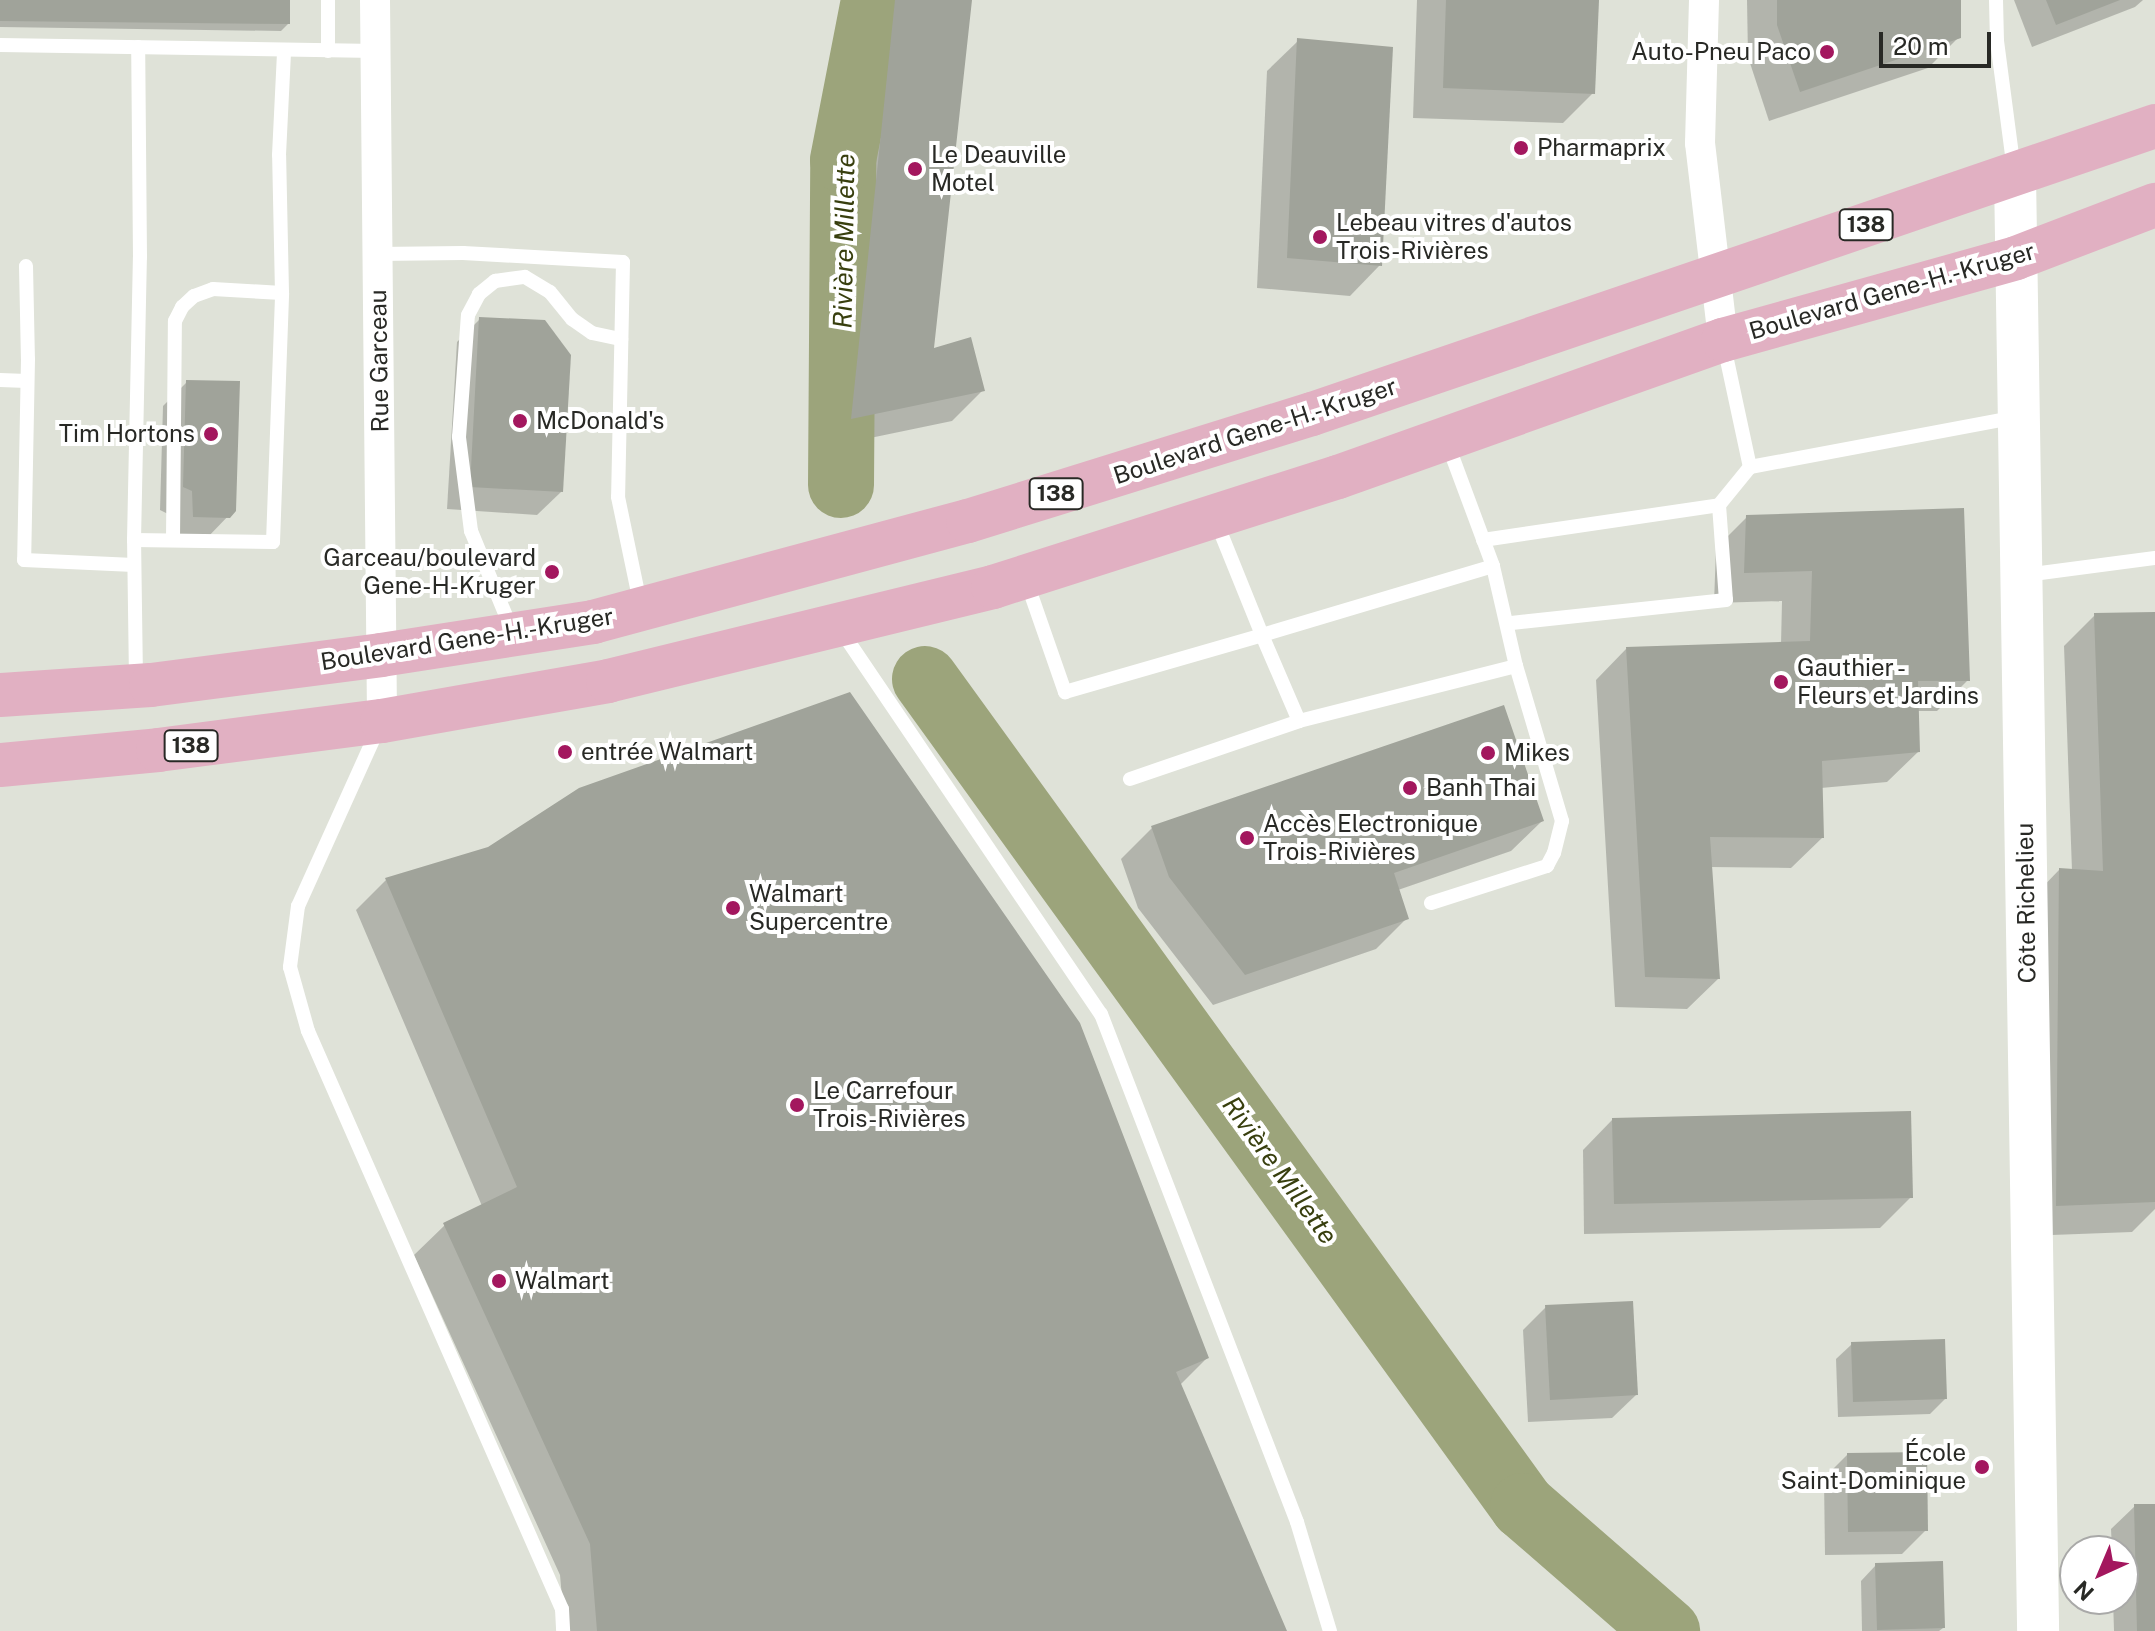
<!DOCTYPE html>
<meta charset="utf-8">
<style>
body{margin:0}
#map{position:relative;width:2155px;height:1631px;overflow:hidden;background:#dfe2d8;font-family:"Public Sans",sans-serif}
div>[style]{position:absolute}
.shadow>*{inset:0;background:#0003}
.river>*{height:66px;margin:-33px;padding:0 33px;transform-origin:33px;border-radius:33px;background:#9ca47b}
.building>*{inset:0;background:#a0a39a}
.lane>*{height:14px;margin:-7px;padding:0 7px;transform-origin:7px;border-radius:7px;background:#fff}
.street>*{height:30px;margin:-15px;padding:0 15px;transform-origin:15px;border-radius:15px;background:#fff}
.secondary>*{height:42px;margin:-21px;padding:0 21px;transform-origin:21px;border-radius:21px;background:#fff}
.primary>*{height:44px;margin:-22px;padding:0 22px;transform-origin:22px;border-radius:22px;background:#e1b0c2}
.dots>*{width:22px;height:22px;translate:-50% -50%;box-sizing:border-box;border:4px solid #fff;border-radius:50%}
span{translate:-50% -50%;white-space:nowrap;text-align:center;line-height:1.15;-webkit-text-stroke:8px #fff;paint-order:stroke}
.shield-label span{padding:2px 6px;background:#fff;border:2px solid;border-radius:6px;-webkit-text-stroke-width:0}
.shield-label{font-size:22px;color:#282925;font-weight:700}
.poi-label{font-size:24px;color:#282925}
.right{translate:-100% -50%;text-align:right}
.left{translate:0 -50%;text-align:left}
.street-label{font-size:24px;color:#282925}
.water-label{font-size:26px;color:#383f0e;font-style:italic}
.north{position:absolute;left:2059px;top:1535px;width:80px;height:80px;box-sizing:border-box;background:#fff;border:2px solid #a9a9a8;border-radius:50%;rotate:224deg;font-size:22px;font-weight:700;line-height:32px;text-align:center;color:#282925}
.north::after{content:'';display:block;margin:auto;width:28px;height:36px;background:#a3175e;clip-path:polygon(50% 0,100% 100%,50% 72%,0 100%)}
.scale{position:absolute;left:1879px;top:32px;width:112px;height:36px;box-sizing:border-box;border:4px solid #282925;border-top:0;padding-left:10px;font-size:24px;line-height:28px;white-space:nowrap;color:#282925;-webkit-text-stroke:6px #fff;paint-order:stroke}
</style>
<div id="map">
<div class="shadow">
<i style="clip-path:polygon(0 0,288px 0,288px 24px,281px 31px,0 27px)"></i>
<i style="clip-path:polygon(869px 0,970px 0,931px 351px,983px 390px,952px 421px,822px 448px)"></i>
<i style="clip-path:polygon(1417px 0,1597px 0,1593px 93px,1563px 123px,1413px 118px)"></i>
<i style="clip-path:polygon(1747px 0,1959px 0,1959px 37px,1928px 68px,1769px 121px,1748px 57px)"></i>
<i style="clip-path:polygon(2014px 0,2143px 0,2135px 7px,2032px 47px)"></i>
<i style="clip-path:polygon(1298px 41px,1380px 265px,1350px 296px,1257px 288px,1267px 71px)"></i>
<i style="clip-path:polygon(480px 319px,561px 492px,537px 515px,447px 509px,457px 342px)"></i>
<i style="clip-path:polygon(187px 382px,234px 510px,205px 540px,170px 540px,170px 515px,160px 510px,163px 406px)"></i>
<i style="clip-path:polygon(1747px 517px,1968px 680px,1937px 711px,1917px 711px,1918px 752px,1887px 782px,1821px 788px,1822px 838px,1791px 868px,1710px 867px,1718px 979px,1687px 1009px,1615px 1007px,1596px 680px,1626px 649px,1781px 644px,1782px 601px,1714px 603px,1716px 548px)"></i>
<i style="clip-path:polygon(2155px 614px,2155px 1209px,2132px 1232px,2026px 1236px,2029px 901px,2059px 870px,2072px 871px,2064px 646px,2095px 615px)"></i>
<i style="clip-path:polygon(1542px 821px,1511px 851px,1398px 890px,1407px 918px,1376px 949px,1213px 1005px,1138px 908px,1121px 859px,1152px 828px)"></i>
<i style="clip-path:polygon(386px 880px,1207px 1358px,1180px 1385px,1285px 1631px,565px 1631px,560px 1575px,414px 1255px,445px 1225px,482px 1206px,356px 910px)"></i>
<i style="clip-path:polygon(1613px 1119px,1911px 1197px,1880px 1228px,1584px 1234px,1583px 1150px)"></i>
<i style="clip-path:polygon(1546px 1307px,1636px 1395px,1612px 1418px,1528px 1422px,1523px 1330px)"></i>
<i style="clip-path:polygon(1852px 1344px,1945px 1399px,1930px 1414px,1838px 1417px,1836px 1359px)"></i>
<i style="clip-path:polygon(1847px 1455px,1926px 1530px,1902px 1554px,1825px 1555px,1824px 1478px)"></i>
<i style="clip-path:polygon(2135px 1506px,2155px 1506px,2155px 1631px,2114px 1631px,2113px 1599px,2123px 1599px,2123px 1551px,2112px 1551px,2111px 1529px)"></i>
<i style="clip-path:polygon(1876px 1565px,1943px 1628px,1939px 1631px,1862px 1631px,1861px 1581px)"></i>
</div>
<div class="river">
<i style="left:841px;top:485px;width:325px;rotate:-89.6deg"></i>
<i style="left:843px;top:160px;width:163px;rotate:-79deg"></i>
<i style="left:925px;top:679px;width:1021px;rotate:54.13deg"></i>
<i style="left:1523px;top:1506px;width:191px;rotate:41deg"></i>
</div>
<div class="building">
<i style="clip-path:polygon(0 0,290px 0,290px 24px,0 21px)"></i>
<i style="clip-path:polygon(895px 0,972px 0,934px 348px,971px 337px,985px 391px,851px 419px)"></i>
<i style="clip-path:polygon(1446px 0,1599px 0,1595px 94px,1443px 88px)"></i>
<i style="clip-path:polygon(1777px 0,1961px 0,1961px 38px,1800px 92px,1777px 25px)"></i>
<i style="clip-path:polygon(2046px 0,2120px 0,2056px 25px)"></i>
<i style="clip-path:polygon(1297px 38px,1393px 47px,1382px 266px,1287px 258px)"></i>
<i style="clip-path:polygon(479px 317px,545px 320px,571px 355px,563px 492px,470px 487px)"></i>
<i style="clip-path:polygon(186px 380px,240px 381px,236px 511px,230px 518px,193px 517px,192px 491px,183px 487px)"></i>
<i style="clip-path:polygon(1964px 508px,1970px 681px,1918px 681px,1920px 752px,1822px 761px,1824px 838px,1710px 837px,1720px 979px,1645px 977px,1626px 647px,1810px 641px,1812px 571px,1744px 573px,1746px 515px)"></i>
<i style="clip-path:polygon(2155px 612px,2155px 1202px,2056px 1206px,2059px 868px,2103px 871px,2094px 613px)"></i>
<i style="clip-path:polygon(850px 692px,1080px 1023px,1209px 1358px,1176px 1372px,1287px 1631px,597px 1631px,590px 1544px,443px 1223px,517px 1187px,385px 878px,488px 847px,579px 788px)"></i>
<i style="clip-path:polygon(1504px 705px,1544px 821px,1394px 873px,1409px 919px,1245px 975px,1169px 877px,1151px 826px)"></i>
<i style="clip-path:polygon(1911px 1111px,1913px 1198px,1614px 1204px,1612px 1118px)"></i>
<i style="clip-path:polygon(1633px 1301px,1638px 1395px,1550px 1400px,1545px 1305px)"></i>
<i style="clip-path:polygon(1945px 1339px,1947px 1399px,1853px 1402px,1851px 1342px)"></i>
<i style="clip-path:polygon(1927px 1452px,1928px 1531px,1848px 1532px,1847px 1453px)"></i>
<i style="clip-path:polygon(2134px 1504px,2155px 1504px,2155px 1631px,2137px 1631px)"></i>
<i style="clip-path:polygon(1943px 1561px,1945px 1628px,1877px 1630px,1875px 1563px)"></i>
</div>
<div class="lane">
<i style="left:1996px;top:0;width:41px;rotate:88.6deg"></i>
<i style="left:1997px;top:41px;width:130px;rotate:82.5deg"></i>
<i style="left:0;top:45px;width:376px;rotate:0.9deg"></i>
<i style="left:328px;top:51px;width:51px;rotate:-90deg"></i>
<i style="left:378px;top:254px;width:85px;rotate:-0.7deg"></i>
<i style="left:463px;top:253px;width:160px;rotate:3.2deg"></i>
<i style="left:623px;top:262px;width:235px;rotate:91.2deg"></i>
<i style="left:618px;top:497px;width:112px;rotate:78.2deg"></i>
<i style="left:26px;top:266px;width:93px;rotate:88.8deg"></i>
<i style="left:28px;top:359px;width:201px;rotate:91.1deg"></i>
<i style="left:24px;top:560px;width:110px;rotate:2.6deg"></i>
<i style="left:1724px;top:346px;width:124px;rotate:77.9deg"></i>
<i style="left:0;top:380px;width:27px;rotate:2deg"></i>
<i style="left:1719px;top:505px;width:49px;rotate:-50.8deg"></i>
<i style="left:1750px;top:467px;width:271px;rotate:-10.6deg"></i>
<i style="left:134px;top:540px;width:139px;rotate:0.8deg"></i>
<i style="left:273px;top:542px;width:249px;rotate:-87.9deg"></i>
<i style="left:282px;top:293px;width:138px;rotate:-91.2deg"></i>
<i style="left:279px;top:155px;width:103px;rotate:-87.2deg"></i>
<i style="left:173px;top:540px;width:219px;rotate:-89.5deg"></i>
<i style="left:175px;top:321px;width:16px;rotate:-63deg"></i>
<i style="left:182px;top:307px;width:16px;rotate:-43deg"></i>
<i style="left:194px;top:296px;width:20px;rotate:-20deg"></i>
<i style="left:213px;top:289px;width:69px;rotate:3.3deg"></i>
<i style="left:1483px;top:540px;width:239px;rotate:-8.4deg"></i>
<i style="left:1719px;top:505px;width:95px;rotate:85.8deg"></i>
<i style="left:1726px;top:600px;width:218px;rotate:173.9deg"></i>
<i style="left:2025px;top:575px;width:131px;rotate:-7.5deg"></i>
<i style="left:1026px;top:580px;width:119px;rotate:70.8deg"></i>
<i style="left:1065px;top:692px;width:205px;rotate:-16.1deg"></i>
<i style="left:1262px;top:635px;width:123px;rotate:-112deg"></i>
<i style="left:511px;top:628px;width:105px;rotate:-112.4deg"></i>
<i style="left:471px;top:531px;width:95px;rotate:-97.3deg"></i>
<i style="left:459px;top:437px;width:122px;rotate:-85.8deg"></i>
<i style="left:468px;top:315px;width:24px;rotate:-62deg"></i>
<i style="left:479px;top:294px;width:21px;rotate:-39deg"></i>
<i style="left:495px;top:281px;width:30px;rotate:-8deg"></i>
<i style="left:525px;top:277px;width:29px;rotate:31deg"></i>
<i style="left:550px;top:292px;width:35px;rotate:51deg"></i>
<i style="left:572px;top:319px;width:24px;rotate:35deg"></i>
<i style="left:592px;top:333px;width:30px;rotate:12deg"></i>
<i style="left:840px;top:629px;width:465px;rotate:55.9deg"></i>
<i style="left:1101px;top:1014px;width:544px;rotate:68.9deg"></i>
<i style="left:1297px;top:1522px;width:114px;rotate:73.2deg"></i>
<i style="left:136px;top:680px;width:140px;rotate:-90.8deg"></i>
<i style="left:134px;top:540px;width:283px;rotate:-88.8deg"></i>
<i style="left:140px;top:257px;width:210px;rotate:-90.5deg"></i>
<i style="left:1299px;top:721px;width:224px;rotate:-14.2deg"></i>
<i style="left:1516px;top:666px;width:103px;rotate:-103deg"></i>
<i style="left:1493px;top:566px;width:132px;rotate:-110.4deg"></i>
<i style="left:378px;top:729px;width:194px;rotate:114.3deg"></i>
<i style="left:298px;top:906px;width:62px;rotate:97.5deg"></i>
<i style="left:290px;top:967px;width:66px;rotate:74.3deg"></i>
<i style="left:308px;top:1031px;width:631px;rotate:66.28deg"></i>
<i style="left:562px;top:1609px;width:22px;rotate:87deg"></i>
<i style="left:1130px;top:779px;width:179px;rotate:-18.9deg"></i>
<i style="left:1299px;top:721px;width:94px;rotate:-113.3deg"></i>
<i style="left:1262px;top:635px;width:241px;rotate:-16.6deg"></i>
<i style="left:1431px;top:903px;width:122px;rotate:-17.7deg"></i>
<i style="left:1547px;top:866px;width:15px;rotate:-62deg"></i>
<i style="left:1554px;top:853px;width:33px;rotate:-76deg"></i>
<i style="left:1562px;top:821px;width:162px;rotate:-106.5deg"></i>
</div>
<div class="street">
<i style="left:375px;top:0;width:721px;rotate:89.44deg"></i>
<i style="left:1704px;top:0;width:143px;rotate:91.6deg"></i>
<i style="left:1700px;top:143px;width:198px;rotate:83.3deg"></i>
</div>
<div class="secondary">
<i style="left:2015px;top:175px;width:1456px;rotate:89.09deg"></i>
</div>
<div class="primary">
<i style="left:0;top:695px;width:151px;rotate:-3.8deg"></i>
<i style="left:151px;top:685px;width:232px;rotate:-7.4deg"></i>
<i style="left:381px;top:655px;width:215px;rotate:-8.8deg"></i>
<i style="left:593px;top:622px;width:388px;rotate:-15.1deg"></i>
<i style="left:968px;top:521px;width:360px;rotate:-17.3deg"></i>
<i style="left:1312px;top:414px;width:891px;rotate:-18.86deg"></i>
<i style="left:0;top:765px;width:159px;rotate:-5.4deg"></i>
<i style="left:158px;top:750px;width:226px;rotate:-7.4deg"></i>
<i style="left:382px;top:721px;width:230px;rotate:-10deg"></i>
<i style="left:608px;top:681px;width:396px;rotate:-13.7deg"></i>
<i style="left:993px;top:587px;width:362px;rotate:-17.7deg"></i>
<i style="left:1338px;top:477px;width:409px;rotate:-19.6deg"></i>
<i style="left:1723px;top:340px;width:304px;rotate:-15.6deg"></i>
<i style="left:2016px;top:258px;width:149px;rotate:-20.9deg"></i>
</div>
<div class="dots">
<i style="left:1827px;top:52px;background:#a3175e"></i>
<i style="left:1521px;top:148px;background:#a3175e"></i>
<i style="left:915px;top:169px;background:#a3175e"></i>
<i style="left:1320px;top:237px;background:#a3175e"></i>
<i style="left:520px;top:421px;background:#a3175e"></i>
<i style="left:211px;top:434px;background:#a3175e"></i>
<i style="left:552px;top:572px;background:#a3175e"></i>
<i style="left:1781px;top:682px;background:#a3175e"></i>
<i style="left:565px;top:752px;background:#a3175e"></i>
<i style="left:1488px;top:753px;background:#a3175e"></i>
<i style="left:1410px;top:788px;background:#a3175e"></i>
<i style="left:1247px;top:838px;background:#a3175e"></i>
<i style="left:733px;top:908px;background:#a3175e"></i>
<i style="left:797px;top:1105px;background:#a3175e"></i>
<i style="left:499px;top:1281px;background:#a3175e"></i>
<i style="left:1982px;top:1467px;background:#a3175e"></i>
</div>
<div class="shield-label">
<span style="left:1866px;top:225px">138</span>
<span style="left:1056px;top:494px">138</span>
<span style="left:191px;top:746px">138</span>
</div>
<div class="poi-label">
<span class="right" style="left:1811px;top:52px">Auto-Pneu Paco</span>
<span class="left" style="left:1537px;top:148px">Pharmaprix</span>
<span class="left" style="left:931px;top:169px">Le Deauville<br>Motel</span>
<span class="left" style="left:1336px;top:237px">Lebeau vitres d'autos<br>Trois-Rivières</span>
<span class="left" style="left:536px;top:421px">McDonald's</span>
<span class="right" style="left:195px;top:434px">Tim Hortons</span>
<span class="right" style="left:536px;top:572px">Garceau/boulevard<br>Gene-H-Kruger</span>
<span class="left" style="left:1797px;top:682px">Gauthier -<br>Fleurs et Jardins</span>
<span class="left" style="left:581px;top:752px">entrée Walmart</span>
<span class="left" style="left:1504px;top:753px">Mikes</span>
<span class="left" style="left:1426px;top:788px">Banh Thai</span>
<span class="left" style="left:1263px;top:838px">Accès Electronique<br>Trois-Rivières</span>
<span class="left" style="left:749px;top:908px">Walmart<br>Supercentre</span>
<span class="left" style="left:813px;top:1105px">Le Carrefour<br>Trois-Rivières</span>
<span class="left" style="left:515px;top:1281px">Walmart</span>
<span class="right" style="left:1966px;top:1467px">École<br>Saint-Dominique</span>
</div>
<div class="street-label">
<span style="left:1892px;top:291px;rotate:-16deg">Boulevard Gene-H.-Kruger</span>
<span style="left:379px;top:361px;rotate:-91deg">Rue Garceau</span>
<span style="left:1255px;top:431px;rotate:-18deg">Boulevard Gene-H.-Kruger</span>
<span style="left:467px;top:639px;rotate:-9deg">Boulevard Gene-H.-Kruger</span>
<span style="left:2026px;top:903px;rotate:-91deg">Côte Richelieu</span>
</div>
<div class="water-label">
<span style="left:844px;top:241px;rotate:-89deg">Rivière Millette</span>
<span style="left:1280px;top:1170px;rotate:54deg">Rivière Millette</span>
</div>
<div class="north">N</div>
<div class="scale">20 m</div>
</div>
